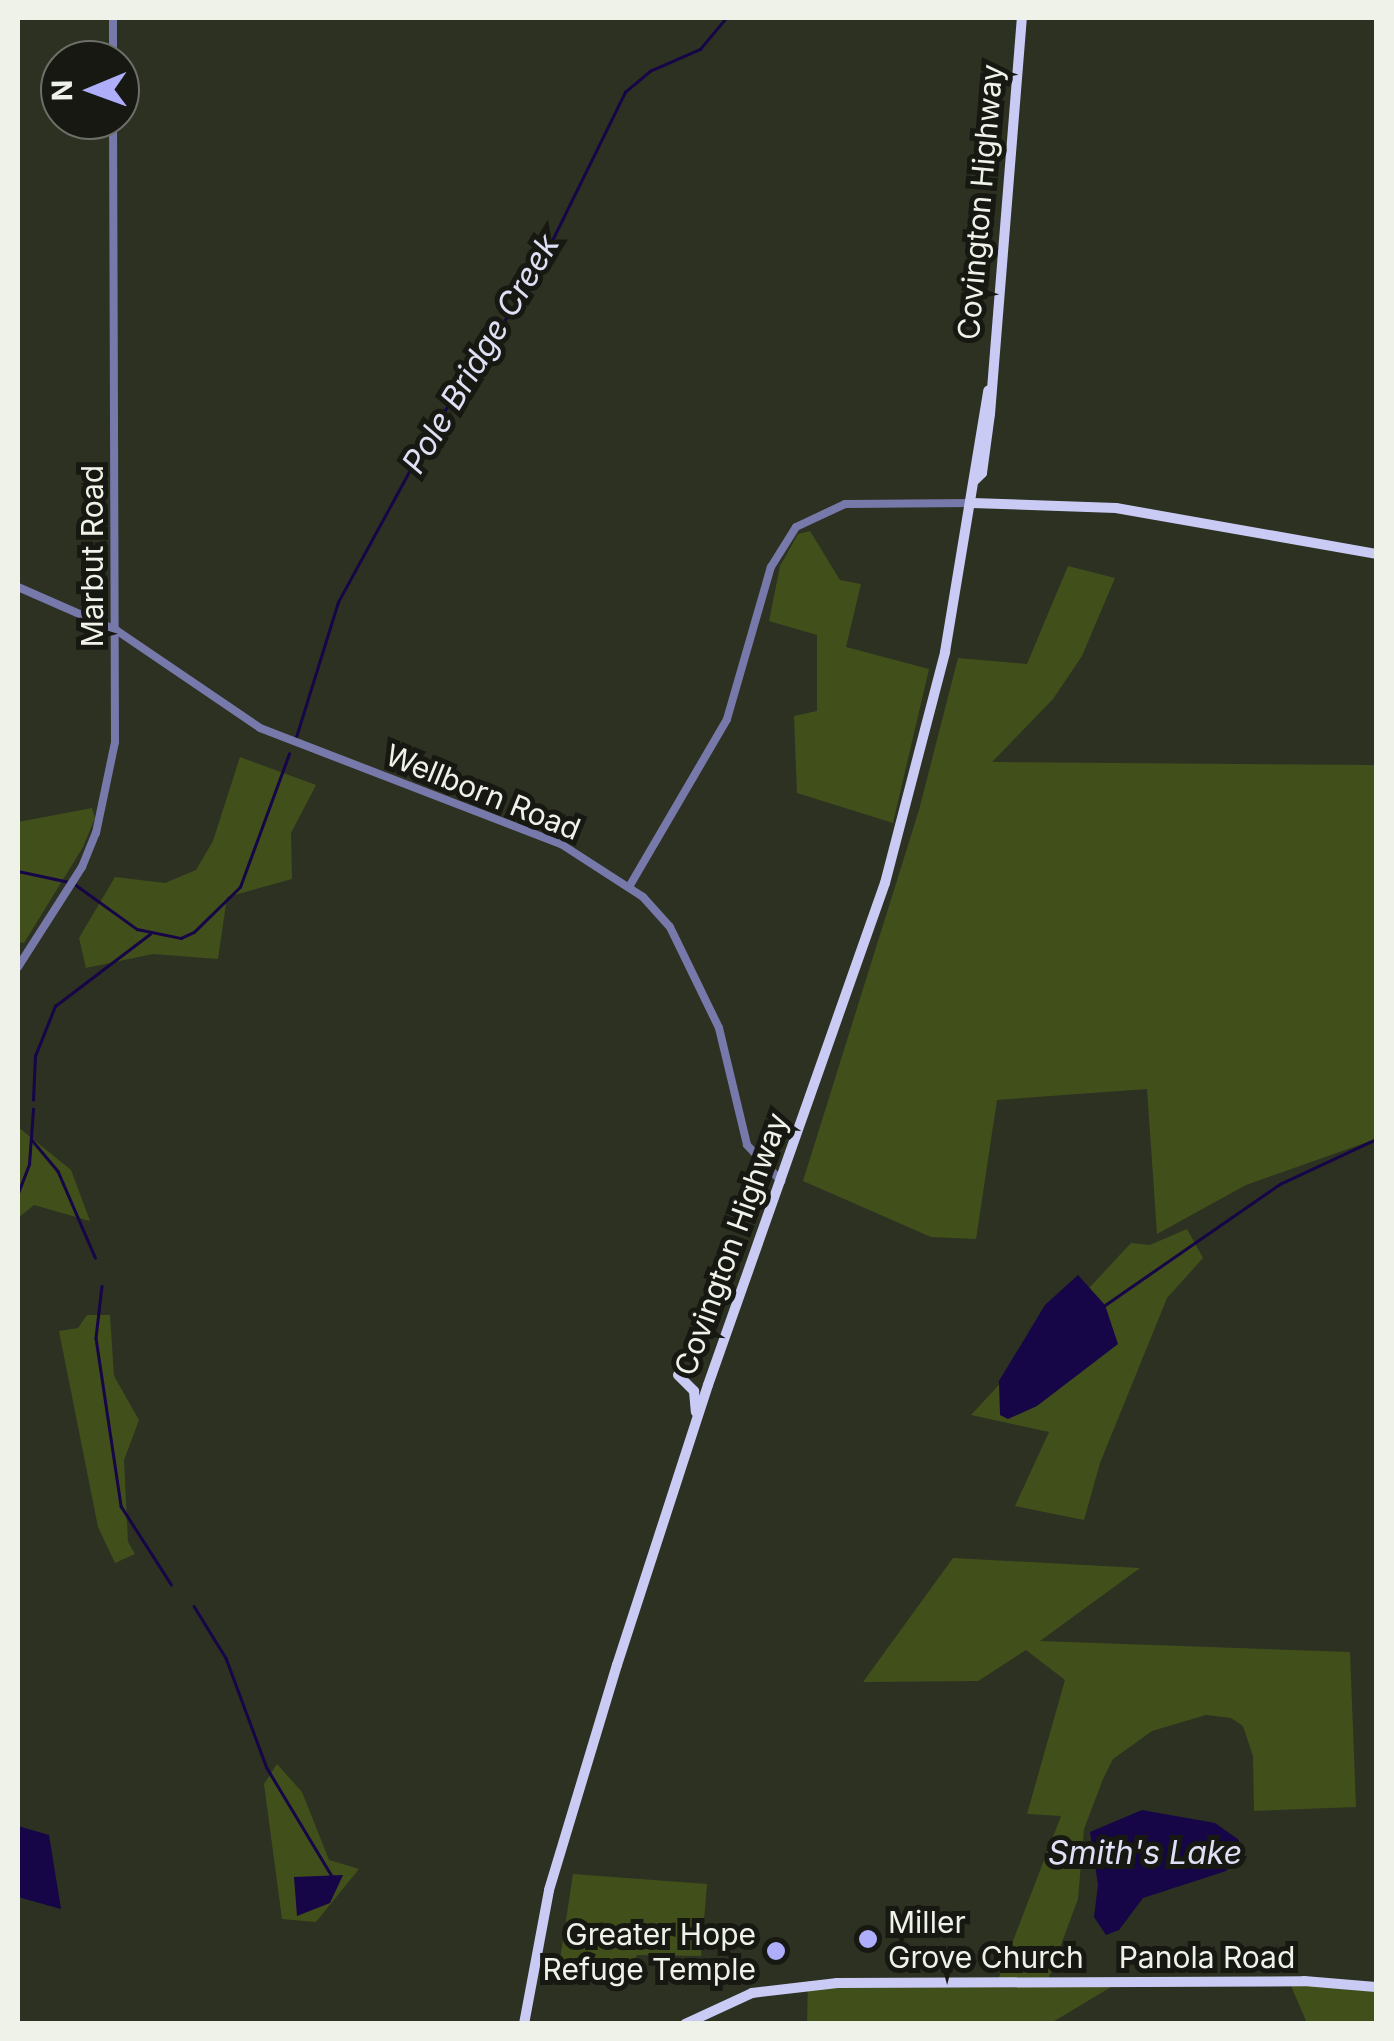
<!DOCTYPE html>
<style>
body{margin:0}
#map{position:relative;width:1394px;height:2041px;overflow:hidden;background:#2c3122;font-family:Inter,sans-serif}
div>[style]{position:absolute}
.green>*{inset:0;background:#41501b}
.water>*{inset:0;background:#160547}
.stream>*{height:2.5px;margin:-1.25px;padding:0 1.25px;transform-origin:1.25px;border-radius:1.25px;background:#160547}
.minor>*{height:8px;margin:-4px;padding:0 4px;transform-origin:4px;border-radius:4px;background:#7879ab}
.major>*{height:10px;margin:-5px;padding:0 5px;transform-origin:5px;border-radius:5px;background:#c9cbf5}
.dots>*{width:28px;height:28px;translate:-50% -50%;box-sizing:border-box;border:5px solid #161811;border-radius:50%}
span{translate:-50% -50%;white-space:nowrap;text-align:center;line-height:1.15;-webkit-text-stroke:10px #161811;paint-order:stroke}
.street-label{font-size:30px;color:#eef2e8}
.poi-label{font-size:30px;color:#eef2e8}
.left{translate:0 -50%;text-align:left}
.right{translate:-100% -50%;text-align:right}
.water-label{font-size:32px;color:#dfe0f5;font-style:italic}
.frame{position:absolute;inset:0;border:20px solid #eef2e8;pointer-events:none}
.north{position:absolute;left:40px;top:40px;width:100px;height:100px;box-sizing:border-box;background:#161811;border:2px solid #6c6f67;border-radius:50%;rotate:269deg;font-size:28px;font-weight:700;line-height:40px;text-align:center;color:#eef2e8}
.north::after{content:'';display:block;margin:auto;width:35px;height:45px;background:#aeaefb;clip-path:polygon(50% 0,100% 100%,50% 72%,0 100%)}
</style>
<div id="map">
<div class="green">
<i style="clip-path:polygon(810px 531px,840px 580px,861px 584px,846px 647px,929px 669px,893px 823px,797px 793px,794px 716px,817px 711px,817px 635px,769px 621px,780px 566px,798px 534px)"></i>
<i style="clip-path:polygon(1068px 566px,1115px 578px,1082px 656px,1053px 699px,992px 762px,1376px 765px,1376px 1139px,1246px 1185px,1157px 1234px,1147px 1089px,997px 1100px,976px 1239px,931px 1237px,803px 1181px,919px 810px,958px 658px,1027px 664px)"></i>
<i style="clip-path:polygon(240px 757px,316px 785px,291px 833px,292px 879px,227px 897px,218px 959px,153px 954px,86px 968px,79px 938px,115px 877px,165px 883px,196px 870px,213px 841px)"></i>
<i style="clip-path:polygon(92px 808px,95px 818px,83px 847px,24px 943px,18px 942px,18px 822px)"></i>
<i style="clip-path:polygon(18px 1127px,71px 1170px,90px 1221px,34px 1205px,18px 1218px)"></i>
<i style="clip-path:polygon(1187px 1229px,1203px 1258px,1167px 1298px,1100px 1463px,1084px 1520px,1015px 1506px,1049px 1432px,971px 1415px,1131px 1243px,1150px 1245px)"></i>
<i style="clip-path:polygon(87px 1315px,110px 1315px,114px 1376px,139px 1420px,124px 1460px,128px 1542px,135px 1554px,115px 1563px,98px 1527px,59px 1331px,78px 1328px)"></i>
<i style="clip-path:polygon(953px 1558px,1140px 1568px,1040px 1641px,1350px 1652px,1356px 1807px,1254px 1811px,1253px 1756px,1243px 1726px,1231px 1718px,1206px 1715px,1152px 1731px,1113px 1759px,1103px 1779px,1084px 1829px,1078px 1899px,1046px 1985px,1111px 1987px,1051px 2023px,807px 2024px,808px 1981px,996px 1985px,1061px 1816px,1027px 1814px,1065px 1680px,1026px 1650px,978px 1681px,863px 1682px)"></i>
<i style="clip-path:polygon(277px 1764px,302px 1792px,329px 1860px,359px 1869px,316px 1922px,282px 1919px,264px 1784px)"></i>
<i style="clip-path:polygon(573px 1874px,707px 1884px,701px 1956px,637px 1955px,622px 1986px,557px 1979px)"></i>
<i style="clip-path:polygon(1288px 1979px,1376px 1982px,1376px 2023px,1307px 2023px)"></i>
</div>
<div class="water">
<i style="clip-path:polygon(1078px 1275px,1105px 1305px,1118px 1344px,1037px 1406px,1008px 1419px,1000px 1415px,999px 1381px,1045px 1305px)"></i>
<i style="clip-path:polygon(1142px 1810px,1215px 1823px,1239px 1840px,1239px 1852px,1226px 1871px,1143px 1898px,1119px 1930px,1106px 1935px,1094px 1917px,1098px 1885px,1090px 1832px)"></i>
<i style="clip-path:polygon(18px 1826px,49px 1835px,61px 1909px,18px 1897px)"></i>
<i style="clip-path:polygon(343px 1875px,330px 1903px,297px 1916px,294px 1877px)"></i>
</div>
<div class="stream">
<i style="left:296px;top:737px;width:141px;rotate:-72.7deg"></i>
<i style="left:338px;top:602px;width:198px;rotate:-61.4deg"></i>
<i style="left:433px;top:428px;width:186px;rotate:-56.4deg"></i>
<i style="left:536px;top:273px;width:202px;rotate:-63.8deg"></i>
<i style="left:625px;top:92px;width:33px;rotate:-40deg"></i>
<i style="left:650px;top:71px;width:55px;rotate:-23.7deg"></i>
<i style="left:700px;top:49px;width:40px;rotate:-50deg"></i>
<i style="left:18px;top:871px;width:52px;rotate:12.2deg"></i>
<i style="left:76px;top:885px;width:75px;rotate:35.8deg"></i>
<i style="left:137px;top:929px;width:45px;rotate:11.6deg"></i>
<i style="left:181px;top:938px;width:14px;rotate:-25deg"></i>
<i style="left:194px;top:932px;width:64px;rotate:-44.4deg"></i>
<i style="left:240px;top:887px;width:142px;rotate:-69.8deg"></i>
<i style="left:33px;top:1100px;width:44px;rotate:-87.4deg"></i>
<i style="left:35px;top:1056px;width:54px;rotate:-68.2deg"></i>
<i style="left:55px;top:1006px;width:119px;rotate:-37.2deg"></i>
<i style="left:32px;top:1140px;width:40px;rotate:50deg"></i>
<i style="left:58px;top:1171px;width:94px;rotate:66.7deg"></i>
<i style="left:18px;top:1193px;width:31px;rotate:-69deg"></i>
<i style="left:29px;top:1164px;width:55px;rotate:-85.8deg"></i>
<i style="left:102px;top:1286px;width:52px;rotate:96.6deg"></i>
<i style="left:96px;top:1338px;width:170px;rotate:81.5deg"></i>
<i style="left:121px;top:1506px;width:93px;rotate:57.3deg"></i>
<i style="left:1105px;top:1305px;width:213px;rotate:-34.7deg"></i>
<i style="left:1280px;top:1184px;width:106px;rotate:-25.1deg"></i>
<i style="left:194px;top:1606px;width:61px;rotate:58.4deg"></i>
<i style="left:226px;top:1658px;width:117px;rotate:69.6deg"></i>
<i style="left:267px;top:1768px;width:126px;rotate:59deg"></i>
</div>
<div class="minor">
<i style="left:113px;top:18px;width:42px;rotate:90deg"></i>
<i style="left:18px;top:587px;width:107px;rotate:23.7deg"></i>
<i style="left:116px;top:630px;width:174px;rotate:34.2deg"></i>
<i style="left:260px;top:728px;width:323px;rotate:21.1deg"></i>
<i style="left:561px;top:844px;width:98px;rotate:32.9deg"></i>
<i style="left:643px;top:897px;width:40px;rotate:48deg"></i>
<i style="left:670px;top:927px;width:112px;rotate:64.1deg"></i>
<i style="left:719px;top:1028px;width:120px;rotate:76.5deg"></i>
<i style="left:747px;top:1145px;width:50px;rotate:46.6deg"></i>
<i style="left:629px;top:887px;width:194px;rotate:-59.7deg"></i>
<i style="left:727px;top:719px;width:158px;rotate:-73.9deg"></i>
<i style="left:771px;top:567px;width:47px;rotate:-58deg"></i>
<i style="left:796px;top:527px;width:54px;rotate:-25.1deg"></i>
<i style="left:845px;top:504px;width:127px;rotate:-0.5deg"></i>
<i style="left:18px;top:967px;width:119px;rotate:-57.4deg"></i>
<i style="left:82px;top:867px;width:37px;rotate:-68deg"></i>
<i style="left:96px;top:833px;width:93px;rotate:-78.2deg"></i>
<i style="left:115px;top:742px;width:622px;rotate:-90.18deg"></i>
</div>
<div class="major">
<i style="left:975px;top:480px;width:10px;rotate:-45deg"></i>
<i style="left:982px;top:473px;width:60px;rotate:-82.3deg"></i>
<i style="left:990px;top:414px;width:397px;rotate:-85.4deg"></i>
<i style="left:972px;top:503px;width:144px;rotate:2deg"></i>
<i style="left:1116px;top:508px;width:264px;rotate:10deg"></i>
<i style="left:678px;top:1375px;width:23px;rotate:45deg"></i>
<i style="left:694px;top:1391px;width:21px;rotate:85deg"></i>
<i style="left:524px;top:2024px;width:136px;rotate:-79.4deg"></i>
<i style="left:549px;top:1890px;width:235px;rotate:-73.2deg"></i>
<i style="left:617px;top:1665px;width:294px;rotate:-72deg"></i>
<i style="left:708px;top:1385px;width:532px;rotate:-70.58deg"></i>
<i style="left:885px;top:883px;width:239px;rotate:-75.4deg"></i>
<i style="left:945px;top:652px;width:265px;rotate:-80.6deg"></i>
<i style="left:685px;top:2024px;width:74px;rotate:-24.8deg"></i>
<i style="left:752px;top:1993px;width:86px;rotate:-6.7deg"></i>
<i style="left:837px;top:1983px;width:467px;rotate:-0.2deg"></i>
<i style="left:1304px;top:1981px;width:72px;rotate:4.8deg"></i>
</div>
<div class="dots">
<i style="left:868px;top:1939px;background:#aeaefb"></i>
<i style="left:776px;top:1951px;background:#aeaefb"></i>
</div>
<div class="street-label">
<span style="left:980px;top:202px;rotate:-85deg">Covington Highway</span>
<span style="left:92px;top:556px;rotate:-90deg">Marbut Road</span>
<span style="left:483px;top:792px;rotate:22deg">Wellborn Road</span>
<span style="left:731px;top:1244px;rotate:-70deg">Covington Highway</span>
<span style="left:1207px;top:1957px">Panola Road</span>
</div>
<div class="poi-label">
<span class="left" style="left:888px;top:1939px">Miller<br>Grove Church</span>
<span class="right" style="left:756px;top:1951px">Greater Hope<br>Refuge Temple</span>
</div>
<div class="water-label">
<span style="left:481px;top:354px;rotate:-59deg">Pole Bridge Creek</span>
<span style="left:1145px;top:1853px">Smith's Lake</span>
</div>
<div class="frame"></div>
<div class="north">N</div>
</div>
